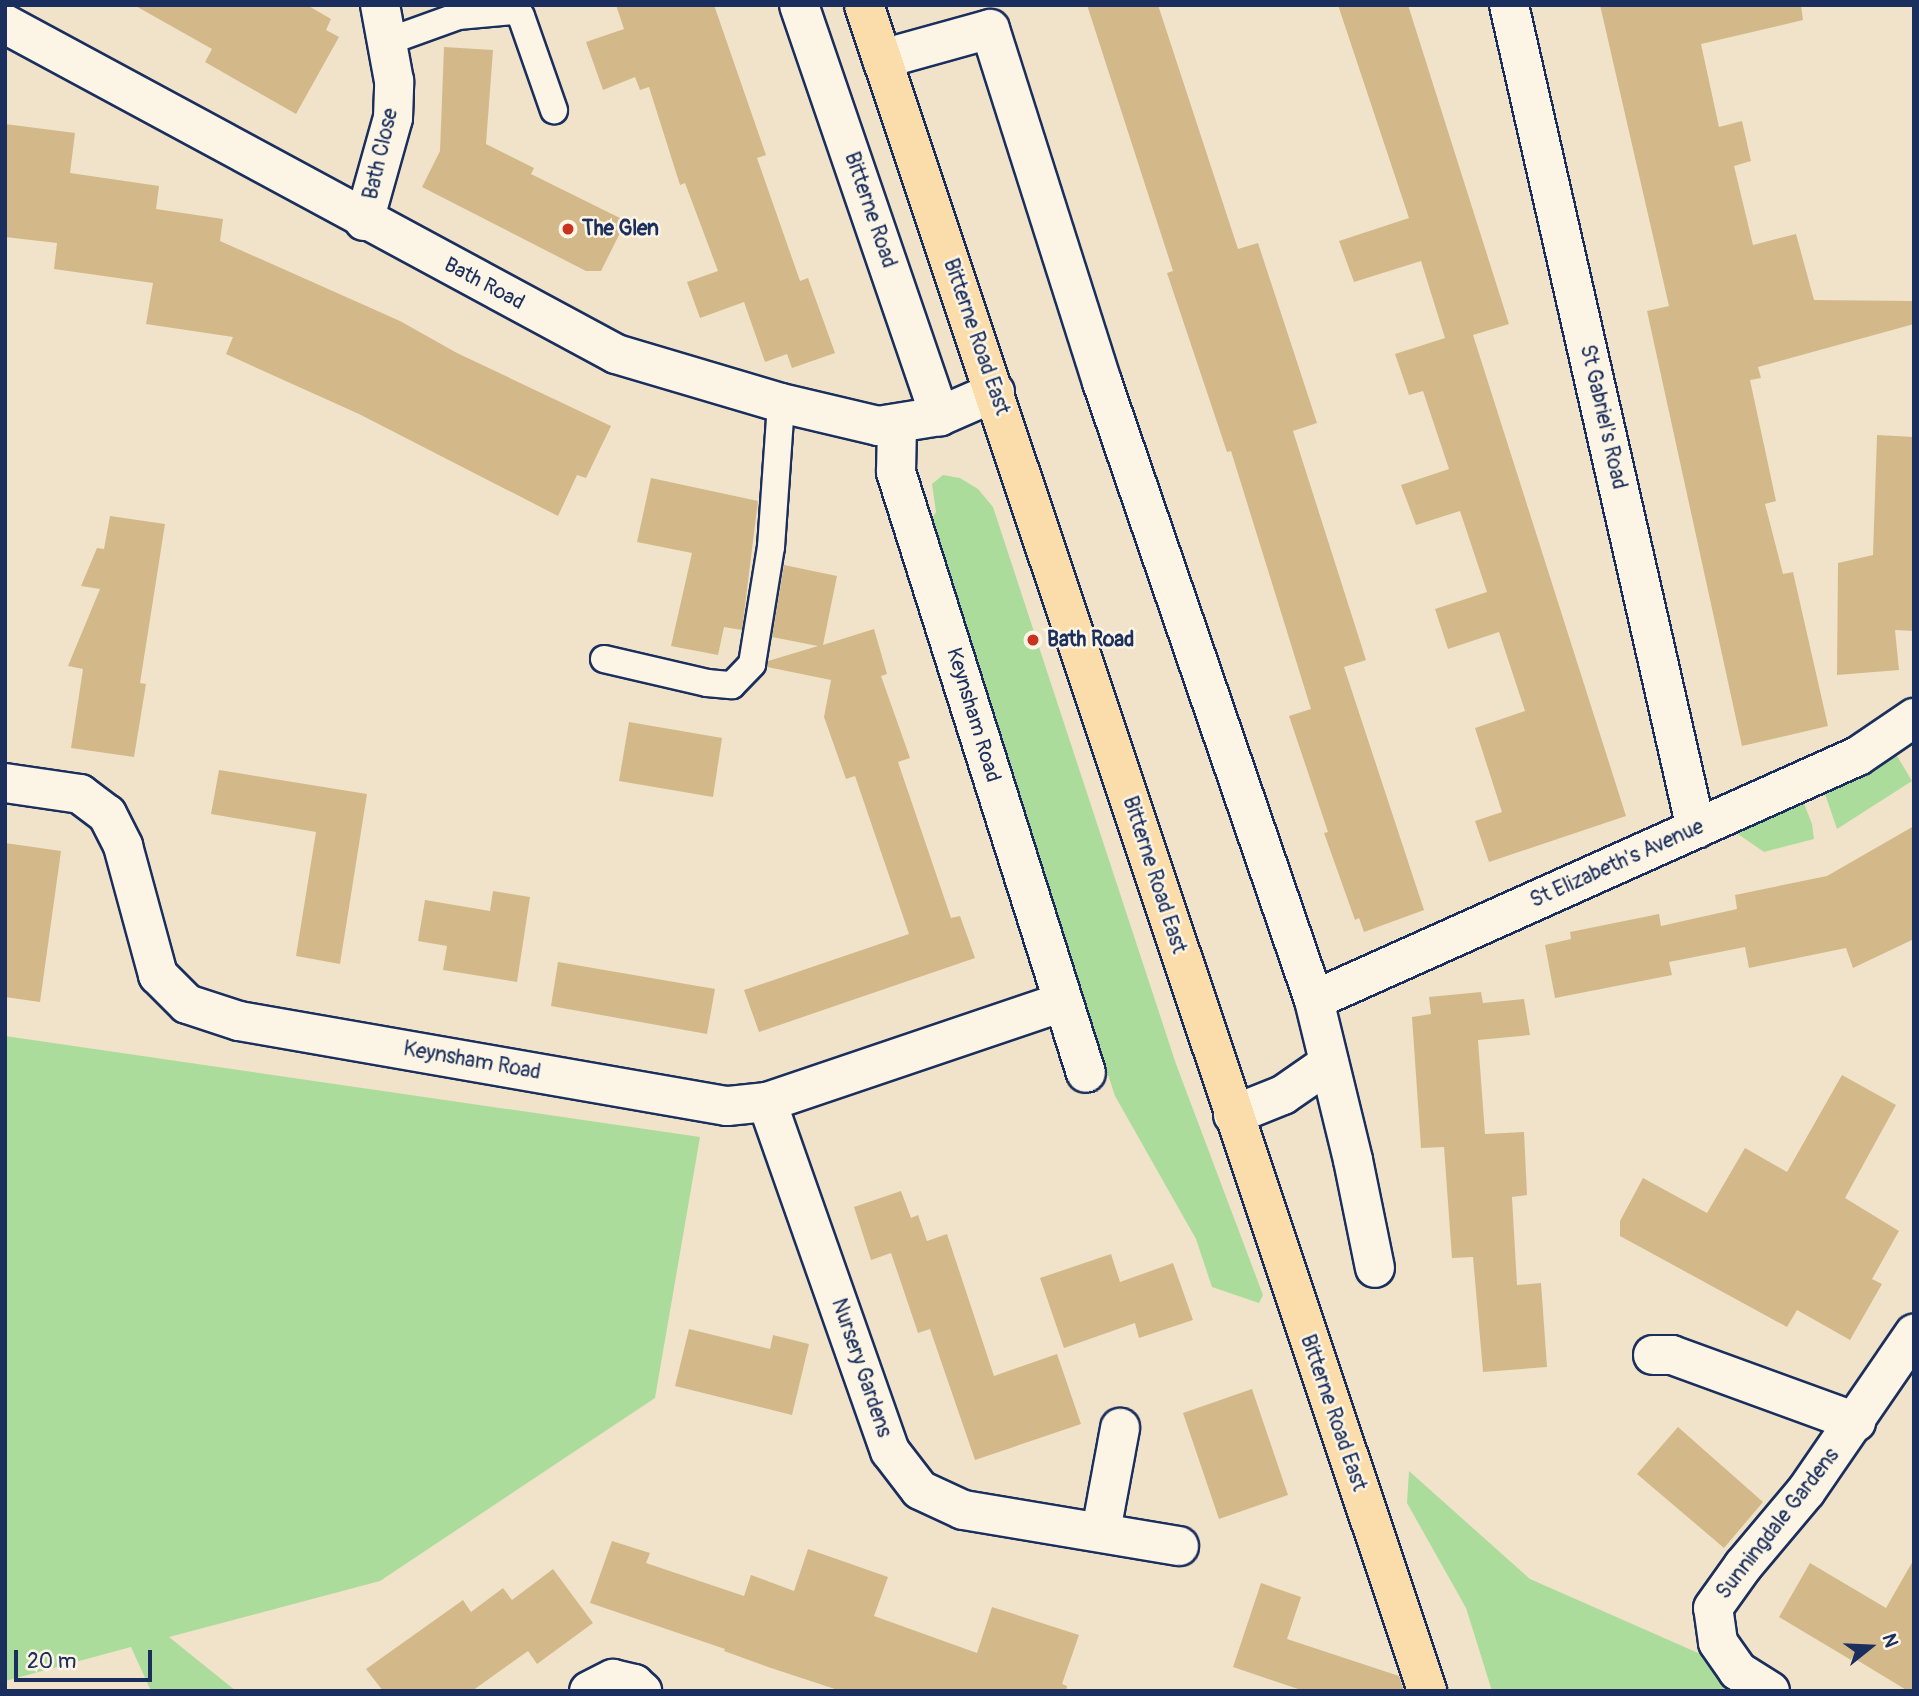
<!DOCTYPE html>
<style>
body{margin:0}
#map{position:relative;width:1919px;height:1696px;overflow:hidden;background:#f0e3c9;font-family:Pangolin,sans-serif}
div>[style]{position:absolute}
.green>*{inset:0;background:#acdc9b}
.building>*{inset:0;background:#d3b989}
.roads{filter:drop-shadow(2px 0 #1b2f5e) drop-shadow(-2px 0 #1b2f5e) drop-shadow(0 2px #1b2f5e) drop-shadow(0 -2px #1b2f5e)}
.lane>*{height:26px;margin:-13px;padding:0 13px;transform-origin:13px;border-radius:13px;background:#fcf5e5}
.street>*{height:38px;margin:-19px;padding:0 19px;transform-origin:19px;border-radius:19px;background:#fcf5e5}
.secondary>*{height:38px;margin:-19px;padding:0 19px;transform-origin:19px;border-radius:19px;background:#fcf5e5}
.primary>*{height:38px;margin:-19px;padding:0 19px;transform-origin:19px;border-radius:19px;background:#fbddab}
.dots>*{width:19px;height:19px;translate:-50% -50%;box-sizing:border-box;border:4px solid #fcf5e5;border-radius:50%}
span{translate:-50% -50%;white-space:nowrap;text-align:center;line-height:1.15;-webkit-text-stroke:5px #fcf5e5;paint-order:stroke}
.street-label{font-size:21px;color:#1b2f5e}
.poi-label{font-size:21px;color:#1b2f5e;font-weight:700}
.left{translate:0 -50%;text-align:left}
.frame{position:absolute;inset:0;border:7px solid #1b2f5e;pointer-events:none}
.north{position:absolute;left:1835px;top:1612px;width:70px;height:70px;-webkit-text-stroke:5px #fcf5e5;paint-order:stroke;rotate:72deg;font-size:19px;font-weight:700;line-height:28px;text-align:center;color:#1b2f5e}
.north::after{content:'';display:block;margin:auto;width:24px;height:32px;background:#1b2f5e;clip-path:polygon(50% 0,100% 100%,50% 72%,0 100%)}
.scale{position:absolute;left:14px;top:1650px;width:138px;height:32px;box-sizing:border-box;border:4px solid #1b2f5e;border-top:0;padding-left:9px;font-size:21px;line-height:24px;white-space:nowrap;color:#1b2f5e;-webkit-text-stroke:5px #fcf5e5;paint-order:stroke}
</style>
<div id="map">
<div class="green">
<i style="clip-path:polygon(943px 475px,960px 478px,978px 489px,993px 507px,1176px 1064px,1263px 1295px,1259px 1303px,1212px 1287px,1196px 1239px,1115px 1096px,928px 525px,936px 512px,932px 484px)"></i>
<i style="clip-path:polygon(1897px 756px,1912px 781px,1837px 829px,1824px 791px)"></i>
<i style="clip-path:polygon(1803px 801px,1812px 824px,1814px 839px,1764px 852px,1735px 832px)"></i>
<i style="clip-path:polygon(5px 1036px,700px 1137px,655px 1398px,380px 1581px,169px 1637px,236px 1691px,151px 1691px,131px 1647px,5px 1681px)"></i>
<i style="clip-path:polygon(1409px 1471px,1530px 1579px,1705px 1656px,1748px 1691px,1492px 1691px,1466px 1608px,1407px 1503px)"></i>
</div>
<div class="building">
<i style="clip-path:polygon(134px 5px,307px 5px,331px 19px,326px 30px,339px 37px,296px 114px,205px 62px,212px 49px)"></i>
<i style="clip-path:polygon(616px 5px,714px 5px,766px 155px,757px 158px,800px 281px,808px 278px,835px 353px,792px 368px,787px 354px,765px 362px,744px 302px,700px 318px,687px 282px,718px 271px,685px 183px,680px 185px,649px 87px,640px 90px,635px 77px,603px 90px,586px 42px,624px 29px)"></i>
<i style="clip-path:polygon(1087px 5px,1158px 5px,1238px 249px,1258px 243px,1317px 423px,1293px 431px,1366px 660px,1344px 667px,1424px 910px,1364px 932px,1359px 918px,1355px 920px,1324px 833px,1328px 832px,1289px 716px,1311px 709px,1231px 451px,1227px 452px,1167px 273px,1173px 271px)"></i>
<i style="clip-path:polygon(1338px 5px,1408px 5px,1509px 324px,1473px 335px,1626px 816px,1489px 862px,1475px 821px,1502px 812px,1475px 728px,1525px 711px,1499px 632px,1448px 649px,1435px 609px,1487px 592px,1460px 511px,1416px 525px,1401px 485px,1449px 469px,1423px 391px,1409px 395px,1395px 354px,1445px 338px,1421px 261px,1354px 282px,1339px 241px,1409px 218px)"></i>
<i style="clip-path:polygon(1600px 5px,1801px 5px,1803px 20px,1701px 44px,1719px 127px,1742px 121px,1751px 161px,1734px 166px,1753px 245px,1796px 234px,1814px 300px,1914px 301px,1914px 324px,1758px 367px,1761px 378px,1750px 380px,1776px 501px,1765px 504px,1783px 574px,1793px 572px,1828px 726px,1742px 746px,1647px 311px,1669px 306px)"></i>
<i style="clip-path:polygon(444px 47px,493px 50px,486px 144px,534px 168px,531px 174px,626px 221px,601px 271px,586px 271px,422px 187px,440px 151px)"></i>
<i style="clip-path:polygon(5px 124px,75px 133px,70px 173px,159px 186px,156px 209px,223px 219px,220px 241px,400px 321px,457px 353px,611px 426px,586px 478px,577px 475px,558px 516px,359px 414px,226px 354px,233px 337px,146px 324px,153px 283px,54px 269px,57px 243px,5px 237px)"></i>
<i style="clip-path:polygon(1877px 435px,1914px 437px,1914px 631px,1895px 630px,1899px 670px,1837px 675px,1838px 563px,1873px 555px)"></i>
<i style="clip-path:polygon(651px 478px,758px 501px,742px 630px,724px 627px,718px 655px,671px 646px,692px 553px,637px 542px)"></i>
<i style="clip-path:polygon(110px 516px,165px 524px,140px 683px,146px 684px,134px 757px,71px 748px,83px 669px,68px 666px,100px 589px,81px 586px,97px 548px,104px 549px)"></i>
<i style="clip-path:polygon(784px 565px,837px 576px,823px 645px,874px 629px,887px 674px,881px 676px,910px 758px,898px 762px,951px 918px,960px 916px,975px 958px,759px 1032px,744px 990px,909px 934px,855px 776px,846px 779px,824px 717px,831px 680px,767px 667px,768px 661px,818px 646px,772px 637px)"></i>
<i style="clip-path:polygon(629px 722px,722px 738px,713px 797px,619px 781px)"></i>
<i style="clip-path:polygon(219px 770px,367px 794px,340px 964px,296px 956px,316px 832px,211px 814px)"></i>
<i style="clip-path:polygon(1914px 826px,1914px 939px,1853px 968px,1846px 948px,1749px 968px,1745px 947px,1669px 962px,1672px 975px,1555px 998px,1545px 945px,1571px 939px,1570px 932px,1659px 914px,1661px 926px,1737px 909px,1735px 895px,1827px 876px)"></i>
<i style="clip-path:polygon(5px 843px,61px 851px,40px 1002px,5px 997px)"></i>
<i style="clip-path:polygon(493px 891px,530px 897px,517px 982px,443px 970px,447px 946px,418px 941px,425px 900px,490px 911px)"></i>
<i style="clip-path:polygon(558px 962px,715px 989px,707px 1034px,551px 1006px)"></i>
<i style="clip-path:polygon(1481px 992px,1483px 1003px,1524px 999px,1530px 1035px,1478px 1040px,1485px 1134px,1524px 1132px,1527px 1195px,1512px 1197px,1517px 1285px,1541px 1283px,1547px 1367px,1483px 1372px,1473px 1257px,1452px 1258px,1444px 1147px,1421px 1148px,1412px 1017px,1431px 1014px,1429px 997px)"></i>
<i style="clip-path:polygon(1842px 1075px,1896px 1105px,1845px 1198px,1899px 1231px,1872px 1279px,1882px 1284px,1850px 1340px,1797px 1310px,1787px 1327px,1620px 1236px,1620px 1221px,1643px 1178px,1707px 1213px,1745px 1148px,1787px 1172px)"></i>
<i style="clip-path:polygon(901px 1191px,911px 1218px,918px 1215px,927px 1241px,947px 1234px,994px 1376px,1057px 1354px,1081px 1424px,975px 1460px,930px 1329px,918px 1333px,891px 1253px,871px 1260px,854px 1207px)"></i>
<i style="clip-path:polygon(1111px 1254px,1120px 1282px,1173px 1263px,1193px 1320px,1139px 1338px,1135px 1323px,1064px 1348px,1040px 1278px)"></i>
<i style="clip-path:polygon(689px 1329px,770px 1349px,773px 1335px,809px 1344px,792px 1415px,675px 1386px)"></i>
<i style="clip-path:polygon(1252px 1389px,1288px 1495px,1219px 1519px,1183px 1413px)"></i>
<i style="clip-path:polygon(1678px 1427px,1763px 1502px,1724px 1548px,1637px 1474px)"></i>
<i style="clip-path:polygon(612px 1541px,650px 1553px,646px 1563px,744px 1596px,751px 1575px,794px 1591px,808px 1549px,888px 1577px,874px 1616px,977px 1653px,992px 1607px,1079px 1635px,1062px 1684px,1067px 1686px,1066px 1691px,841px 1691px,768px 1667px,724px 1651px,725px 1649px,590px 1603px)"></i>
<i style="clip-path:polygon(1914px 1559px,1914px 1691px,1908px 1691px,1852px 1657px,1851px 1660px,1779px 1617px,1810px 1563px,1886px 1608px)"></i>
<i style="clip-path:polygon(553px 1569px,593px 1623px,537px 1664px,528px 1651px,472px 1691px,383px 1691px,366px 1669px,463px 1600px,471px 1612px,503px 1588px,512px 1600px)"></i>
<i style="clip-path:polygon(1261px 1583px,1301px 1597px,1287px 1639px,1399px 1676px,1404px 1691px,1304px 1691px,1233px 1667px)"></i>
</div>
<div class="roads">
<div class="lane">
<i style="left:389px;top:41px;width:73px;rotate:-19.9deg"></i>
<i style="left:458px;top:16px;width:55px;rotate:-5.2deg"></i>
<i style="left:513px;top:11px;width:9px;rotate:32deg"></i>
<i style="left:521px;top:16px;width:100px;rotate:70.7deg"></i>
<i style="left:604px;top:659px;width:106px;rotate:13.1deg"></i>
<i style="left:707px;top:683px;width:25px;rotate:5deg"></i>
<i style="left:732px;top:685px;width:29px;rotate:-46deg"></i>
<i style="left:752px;top:664px;width:119px;rotate:-80.8deg"></i>
<i style="left:771px;top:547px;width:144px;rotate:-86deg"></i>
</div>
<div class="street">
<i style="left:799px;top:5px;width:435px;rotate:71.1deg"></i>
<i style="left:1509px;top:5px;width:845px;rotate:77.21deg"></i>
<i style="left:882px;top:59px;width:112px;rotate:-15.5deg"></i>
<i style="left:990px;top:29px;width:370px;rotate:72.4deg"></i>
<i style="left:1102px;top:382px;width:653px;rotate:71.07deg"></i>
<i style="left:1314px;top:1000px;width:165px;rotate:76.3deg"></i>
<i style="left:1353px;top:1160px;width:110px;rotate:78.5deg"></i>
<i style="left:364px;top:221px;width:107px;rotate:-74.3deg"></i>
<i style="left:393px;top:118px;width:37px;rotate:-88deg"></i>
<i style="left:394px;top:81px;width:77px;rotate:-100.4deg"></i>
<i style="left:897px;top:425px;width:47px;rotate:91.2deg"></i>
<i style="left:896px;top:472px;width:630px;rotate:72.46deg"></i>
<i style="left:5px;top:783px;width:76px;rotate:8.3deg"></i>
<i style="left:80px;top:794px;width:34px;rotate:37deg"></i>
<i style="left:107px;top:814px;width:36px;rotate:63deg"></i>
<i style="left:123px;top:846px;width:134px;rotate:74.8deg"></i>
<i style="left:158px;top:975px;width:41px;rotate:45deg"></i>
<i style="left:187px;top:1004px;width:55px;rotate:18.1deg"></i>
<i style="left:239px;top:1021px;width:495px;rotate:9.9deg"></i>
<i style="left:727px;top:1106px;width:40px;rotate:-5.7deg"></i>
<i style="left:767px;top:1102px;width:312px;rotate:-18.7deg"></i>
<i style="left:1314px;top:1000px;width:596px;rotate:-24.16deg"></i>
<i style="left:1858px;top:756px;width:68px;rotate:-34.2deg"></i>
<i style="left:767px;top:1102px;width:370px;rotate:70.6deg"></i>
<i style="left:890px;top:1451px;width:49px;rotate:52.4deg"></i>
<i style="left:920px;top:1490px;width:47px;rotate:24.9deg"></i>
<i style="left:963px;top:1510px;width:219px;rotate:9.5deg"></i>
<i style="left:1233px;top:1115px;width:54px;rotate:-21.8deg"></i>
<i style="left:1283px;top:1095px;width:56px;rotate:-34.8deg"></i>
<i style="left:1653px;top:1355px;width:19px"></i>
<i style="left:1672px;top:1355px;width:196px;rotate:20deg"></i>
<i style="left:1101px;top:1531px;width:105px;rotate:-79.5deg"></i>
<i style="left:589px;top:1691px;width:27px;rotate:-27deg"></i>
<i style="left:613px;top:1679px;width:22px;rotate:13deg"></i>
<i style="left:634px;top:1684px;width:11px;rotate:41deg"></i>
<i style="left:1770px;top:1691px;width:38px;rotate:-148deg"></i>
<i style="left:1738px;top:1671px;width:35px;rotate:-125deg"></i>
<i style="left:1718px;top:1642px;width:34px;rotate:-98deg"></i>
<i style="left:1713px;top:1608px;width:52px;rotate:-54.5deg"></i>
<i style="left:1743px;top:1566px;width:98px;rotate:-50deg"></i>
<i style="left:1806px;top:1491px;width:191px;rotate:-55.5deg"></i>
</div>
<div class="secondary">
<i style="left:5px;top:24px;width:694px;rotate:28.37deg"></i>
<i style="left:616px;top:354px;width:172px;rotate:16.5deg"></i>
<i style="left:781px;top:403px;width:100px;rotate:13.3deg"></i>
<i style="left:878px;top:426px;width:63px;rotate:-9.2deg"></i>
<i style="left:940px;top:416px;width:60px;rotate:-23.6deg"></i>
</div>
<div class="primary">
<i style="left:864px;top:5px;width:1778px;rotate:71.53deg"></i>
</div>
</div>
<div class="dots">
<i style="left:568px;top:229px;background:#c8321e"></i>
<i style="left:1033px;top:640px;background:#c8321e"></i>
</div>
<div class="street-label">
<span style="left:381px;top:154px;rotate:-77deg">Bath Close</span>
<span style="left:870px;top:210px;rotate:71deg">Bitterne Road</span>
<span style="left:484px;top:284px;rotate:28deg">Bath Road</span>
<span style="left:976px;top:337px;rotate:71deg">Bitterne Road East</span>
<span style="left:1603px;top:417px;rotate:77deg">St Gabriel's Road</span>
<span style="left:973px;top:715px;rotate:73deg">Keynsham Road</span>
<span style="left:1617px;top:864px;rotate:-24deg">St Elizabeth's Avenue</span>
<span style="left:1154px;top:875px;rotate:72deg">Bitterne Road East</span>
<span style="left:472px;top:1061px;rotate:10deg">Keynsham Road</span>
<span style="left:861px;top:1368px;rotate:71deg">Nursery Gardens</span>
<span style="left:1333px;top:1413px;rotate:71deg">Bitterne Road East</span>
<span style="left:1778px;top:1524px;rotate:-52deg">Sunningdale Gardens</span>
</div>
<div class="poi-label">
<span class="left" style="left:582px;top:229px">The Glen</span>
<span class="left" style="left:1047px;top:640px">Bath Road</span>
</div>
<div class="frame"></div>
<div class="north">N</div>
<div class="scale">20 m</div>
</div>
